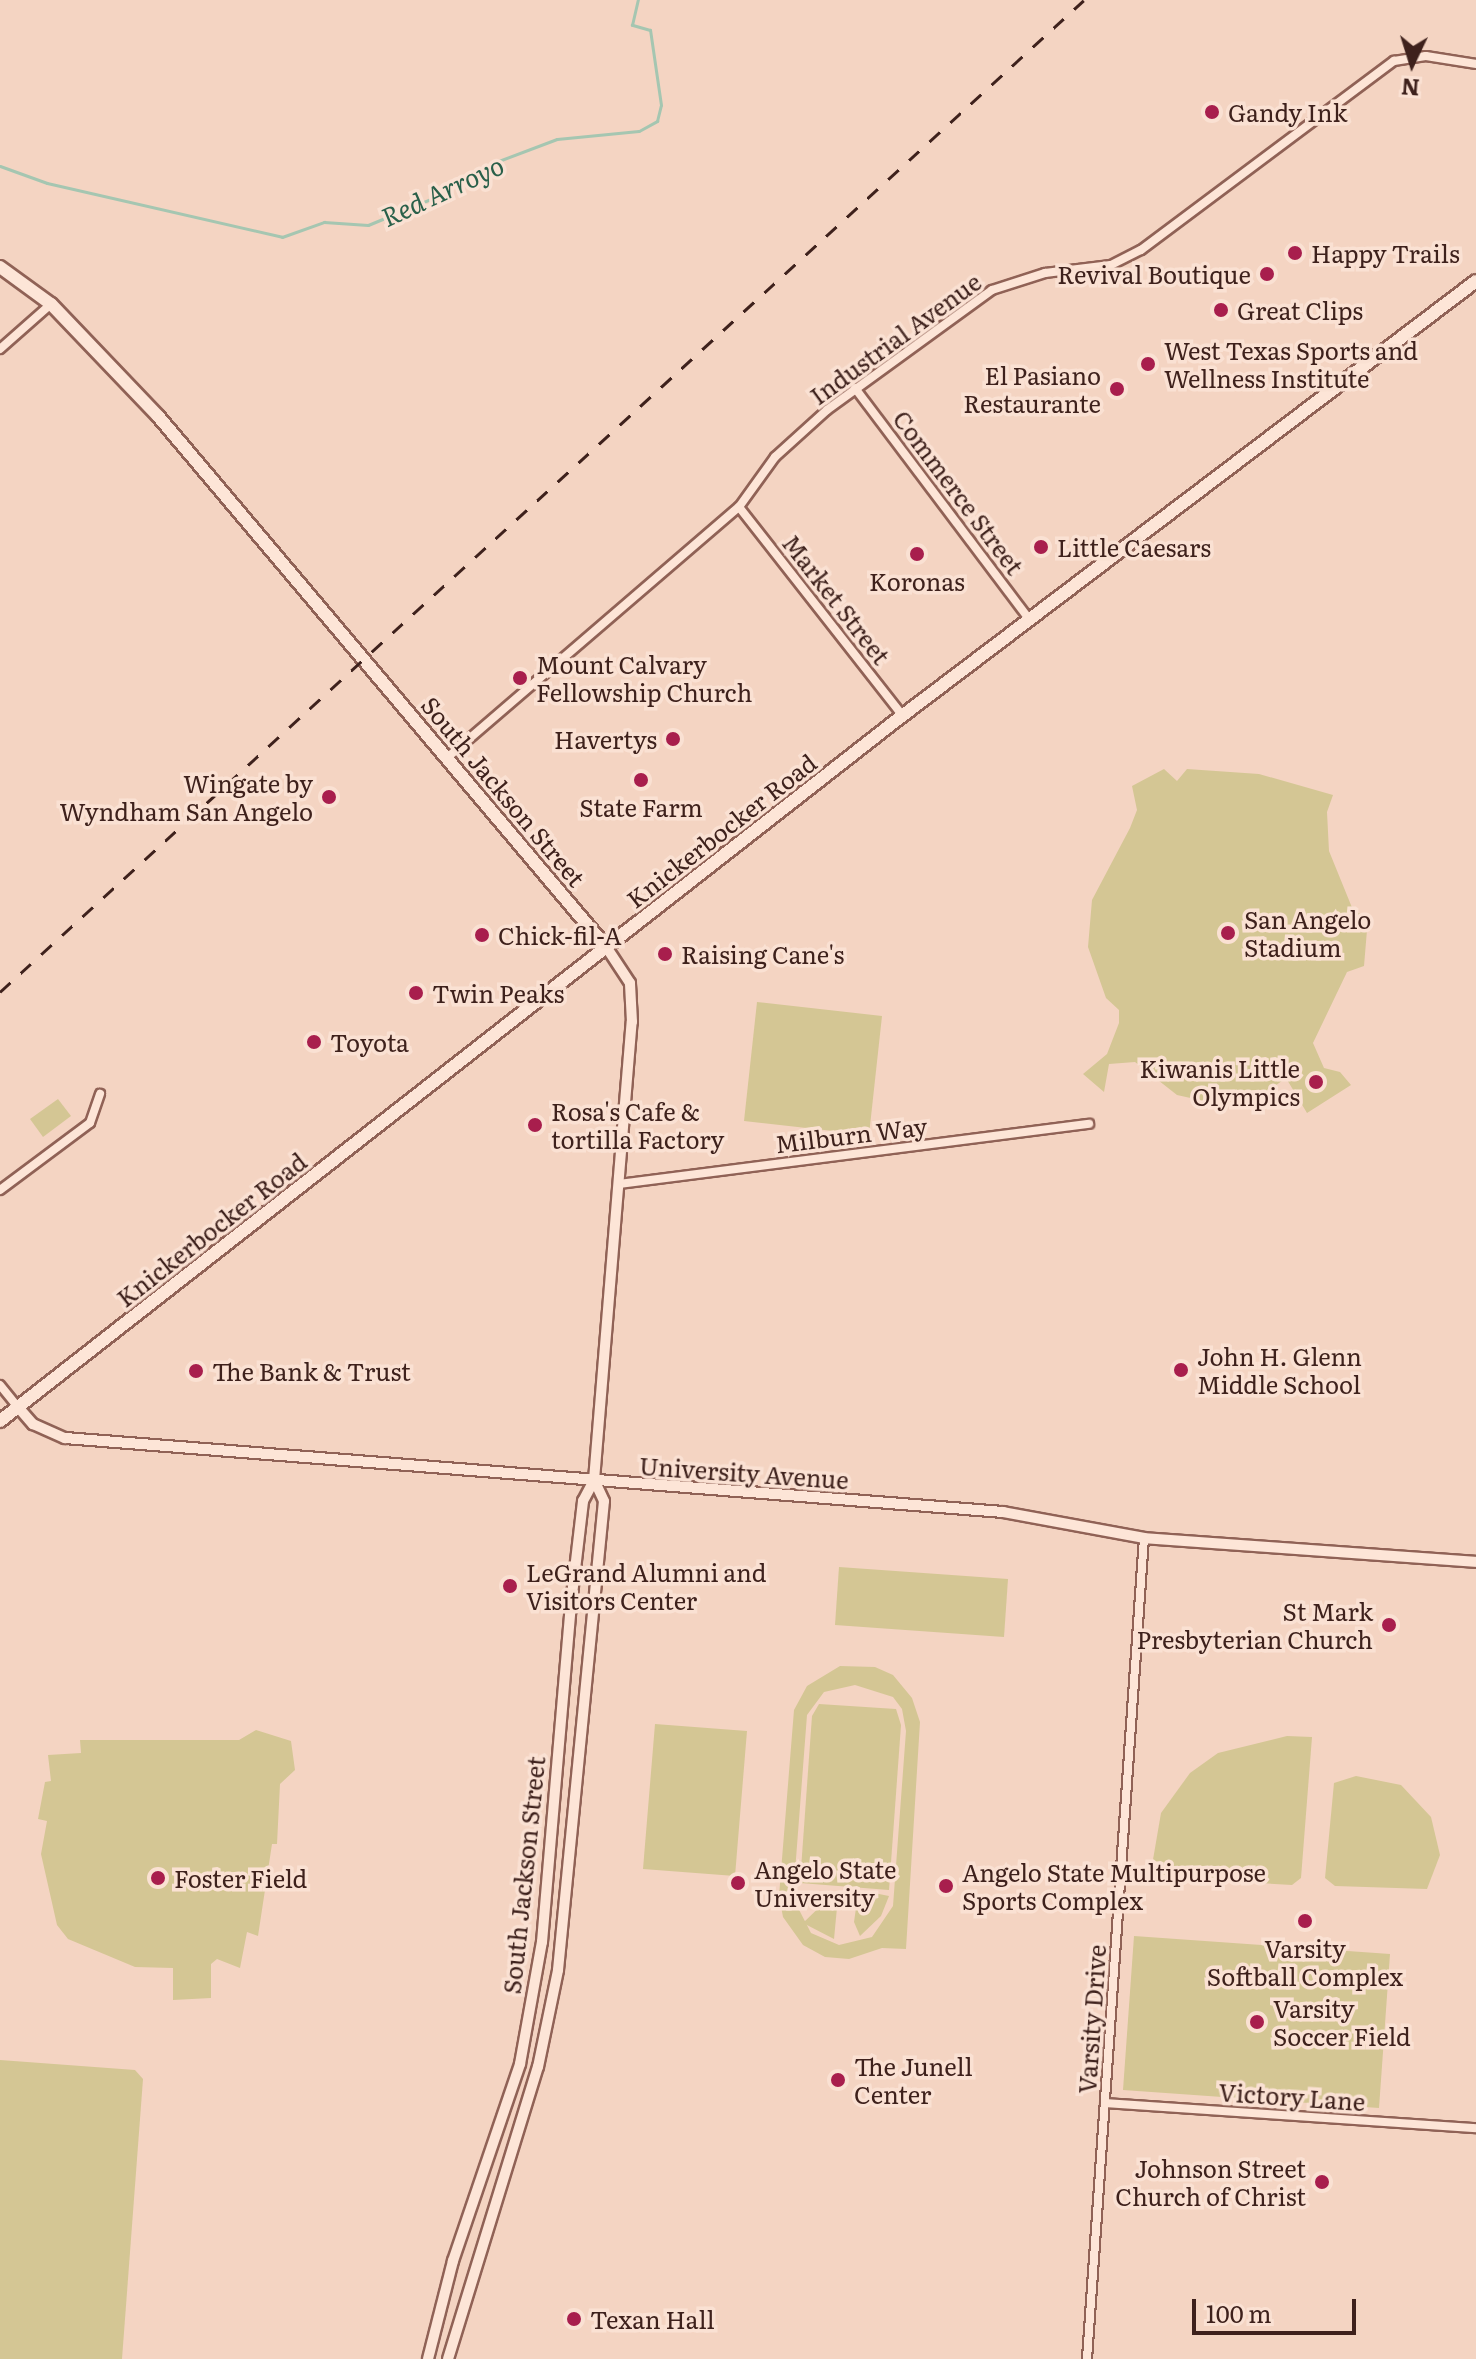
<!DOCTYPE html>
<style>
body{margin:0}
#map{position:relative;width:1476px;height:2359px;overflow:hidden;background:#f4d4c2;font-family:Literata,serif}
div>[style]{position:absolute}
.green>*{inset:0;background:#d4c694}
.stream>*{height:3px;margin:-1.5px;padding:0 1.5px;transform-origin:1.5px;border-radius:1.5px;background:#a5c6b1}
.roads{filter:drop-shadow(2px 0 #906256) drop-shadow(-2px 0 #906256) drop-shadow(0 2px #906256) drop-shadow(0 -2px #906256)}
.minor>*{height:8px;margin:-4px;padding:0 4px;transform-origin:4px;border-radius:4px;background:#fde5d7}
.tertiary>*{height:10px;margin:-5px;padding:0 5px;transform-origin:5px;border-radius:5px;background:#fde5d7}
.secondary>*{height:12px;margin:-6px;padding:0 6px;transform-origin:6px;border-radius:6px;background:#fde5d7}
.rail>*{height:3px;margin-top:-1.5px;transform-origin:0;background:repeating-linear-gradient(90deg,#3e211c 0 14px,transparent 0 28px)}
.dots>*{width:22px;height:22px;translate:-50% -50%;box-sizing:border-box;border:4px solid #fae1d3;border-radius:50%}
span{translate:-50% -50%;white-space:nowrap;text-align:center;line-height:1.15;-webkit-text-stroke:7px #fae1d3;paint-order:stroke}
.poi-label{font-size:24px;color:#3e211c}
.left{translate:0 -50%;text-align:left}
.right{translate:-100% -50%;text-align:right}
.street-label{font-size:24px;color:#3e211c}
.water-label{font-size:26px;color:#2a604a;font-style:italic}
.north{position:absolute;left:1372px;top:24px;width:80px;height:80px;-webkit-text-stroke:6px #fae1d3;paint-order:stroke;rotate:184deg;font-size:22px;font-weight:700;line-height:32px;text-align:center;color:#3e211c}
.north::after{content:'';display:block;margin:auto;width:28px;height:36px;background:#3e211c;clip-path:polygon(50% 0,100% 100%,50% 72%,0 100%)}
.scale{position:absolute;left:1192px;top:2299px;width:164px;height:36px;box-sizing:border-box;border:4px solid #3e211c;border-top:0;padding-left:10px;font-size:24px;line-height:28px;white-space:nowrap;color:#3e211c;-webkit-text-stroke:6px #fae1d3;paint-order:stroke}
</style>
<div id="map">
<div class="green">
<i style="clip-path:polygon(1164px 769px,1177px 781px,1187px 769px,1259px 774px,1333px 795px,1327px 812px,1329px 851px,1353px 910px,1368px 918px,1364px 966px,1347px 972px,1313px 1043px,1324px 1068px,1340px 1072px,1351px 1085px,1307px 1113px,1286px 1078px,1261px 1096px,1222px 1105px,1177px 1095px,1135px 1062px,1109px 1064px,1104px 1092px,1083px 1074px,1107px 1054px,1119px 1023px,1119px 1010px,1106px 998px,1088px 947px,1092px 900px,1130px 828px,1137px 810px,1132px 786px)"></i>
<i style="clip-path:polygon(757px 1002px,882px 1016px,869px 1135px,744px 1121px)"></i>
<i style="clip-path:polygon(58px 1099px,71px 1116px,43px 1137px,30px 1119px)"></i>
<i style="clip-path:polygon(839px 1567px,1008px 1579px,1004px 1637px,835px 1625px)"></i>
<i style="clip-path:polygon(evenodd,840px 1666px,875px 1667px,893px 1675px,912px 1698px,920px 1722px,906px 1949px,882px 1948px,849px 1959px,825px 1957px,803px 1945px,783px 1917px,779px 1896px,794px 1710px,807px 1686px,840px 1666px,855px 1685px,893px 1697px,902px 1709px,906px 1731px,893px 1906px,872px 1937px,839px 1945px,811px 1933px,793px 1898px,807px 1715px,824px 1692px,855px 1685px)"></i>
<i style="clip-path:polygon(819px 1704px,896px 1709px,901px 1725px,889px 1890px,800px 1883px,812px 1716px)"></i>
<i style="clip-path:polygon(655px 1724px,747px 1731px,735px 1876px,643px 1869px)"></i>
<i style="clip-path:polygon(256px 1730px,291px 1741px,295px 1770px,280px 1784px,277px 1844px,272px 1844px,258px 1936px,247px 1932px,240px 1968px,217px 1959px,211px 1964px,211px 1998px,173px 2000px,173px 1968px,135px 1967px,68px 1939px,57px 1925px,41px 1854px,47px 1821px,38px 1819px,45px 1782px,51px 1781px,48px 1755px,81px 1753px,80px 1740px,239px 1740px)"></i>
<i style="clip-path:polygon(1287px 1736px,1312px 1737px,1301px 1878px,1292px 1885px,1150px 1877px,1161px 1813px,1190px 1773px,1218px 1753px)"></i>
<i style="clip-path:polygon(1356px 1776px,1401px 1785px,1431px 1817px,1440px 1855px,1427px 1889px,1335px 1886px,1325px 1878px,1334px 1783px)"></i>
<i style="clip-path:polygon(874px 1893px,889px 1896px,881px 1916px,860px 1936px,854px 1922px,856px 1908px)"></i>
<i style="clip-path:polygon(833px 1894px,838px 1897px,834px 1939px,803px 1923px)"></i>
<i style="clip-path:polygon(1134px 1936px,1390px 1954px,1379px 2108px,1123px 2090px)"></i>
<i style="clip-path:polygon(0 2060px,135px 2070px,143px 2079px,122px 2359px,0 2359px)"></i>
</div>
<div class="stream">
<i style="left:0;top:166px;width:50px;rotate:19.9deg"></i>
<i style="left:47px;top:183px;width:241px;rotate:12.9deg"></i>
<i style="left:282px;top:237px;width:45px;rotate:-19.7deg"></i>
<i style="left:324px;top:222px;width:44px;rotate:3.9deg"></i>
<i style="left:368px;top:225px;width:78px;rotate:-22.6deg"></i>
<i style="left:440px;top:195px;width:65px;rotate:-30.5deg"></i>
<i style="left:496px;top:162px;width:65px;rotate:-20.7deg"></i>
<i style="left:557px;top:139px;width:82px;rotate:-5.6deg"></i>
<i style="left:639px;top:131px;width:21px;rotate:-29deg"></i>
<i style="left:657px;top:121px;width:16px;rotate:-76deg"></i>
<i style="left:661px;top:105px;width:76px;rotate:-98.3deg"></i>
<i style="left:650px;top:30px;width:19px;rotate:-164deg"></i>
<i style="left:632px;top:25px;width:26px;rotate:-77deg"></i>
</div>
<div class="roads">
<div class="minor">
<i style="left:0;top:349px;width:68px;rotate:-41.4deg"></i>
<i style="left:855px;top:388px;width:291px;rotate:53deg"></i>
<i style="left:739px;top:507px;width:264px;rotate:51.9deg"></i>
<i style="left:448px;top:757px;width:384px;rotate:-40.7deg"></i>
<i style="left:739px;top:507px;width:62px;rotate:-54.2deg"></i>
<i style="left:775px;top:457px;width:70px;rotate:-42.1deg"></i>
<i style="left:827px;top:410px;width:204px;rotate:-36deg"></i>
<i style="left:992px;top:290px;width:56px;rotate:-17.8deg"></i>
<i style="left:1045px;top:273px;width:66px;rotate:-6.9deg"></i>
<i style="left:1111px;top:265px;width:34px;rotate:-27deg"></i>
<i style="left:1141px;top:250px;width:316px;rotate:-36.8deg"></i>
<i style="left:1394px;top:61px;width:32px;rotate:-9deg"></i>
<i style="left:1426px;top:56px;width:51px;rotate:9.1deg"></i>
<i style="left:619px;top:1184px;width:474px;rotate:-7.3deg"></i>
<i style="left:0;top:1190px;width:112px;rotate:-36.7deg"></i>
<i style="left:90px;top:1123px;width:31px;rotate:-71deg"></i>
<i style="left:0;top:1385px;width:28px;rotate:51deg"></i>
<i style="left:1105px;top:2103px;width:372px;rotate:3.9deg"></i>
<i style="left:1087px;top:2359px;width:823px;rotate:-86.03deg"></i>
</div>
<div class="tertiary">
<i style="left:18px;top:1407px;width:23px;rotate:49deg"></i>
<i style="left:33px;top:1424px;width:35px;rotate:24deg"></i>
<i style="left:65px;top:1438px;width:941px;rotate:4.51deg"></i>
<i style="left:1003px;top:1512px;width:143px;rotate:10.4deg"></i>
<i style="left:1144px;top:1538px;width:333px;rotate:4.1deg"></i>
<i style="left:428px;top:2359px;width:101px;rotate:-75.7deg"></i>
<i style="left:453px;top:2261px;width:208px;rotate:-71.2deg"></i>
<i style="left:520px;top:2064px;width:124px;rotate:-79.8deg"></i>
<i style="left:542px;top:1942px;width:348px;rotate:-85.1deg"></i>
<i style="left:572px;top:1595px;width:95px;rotate:-83.3deg"></i>
<i style="left:583px;top:1501px;width:24px;rotate:-62deg"></i>
<i style="left:594px;top:1480px;width:460px;rotate:-85.3deg"></i>
<i style="left:632px;top:1022px;width:39px;rotate:-93deg"></i>
<i style="left:630px;top:983px;width:42px;rotate:-123.3deg"></i>
<i style="left:448px;top:2359px;width:306px;rotate:-72.9deg"></i>
<i style="left:538px;top:2067px;width:99px;rotate:-78.3deg"></i>
<i style="left:558px;top:1970px;width:471px;rotate:-84.4deg"></i>
<i style="left:604px;top:1501px;width:23px;rotate:-115deg"></i>
</div>
<div class="secondary">
<i style="left:0;top:267px;width:63px;rotate:36deg"></i>
<i style="left:51px;top:304px;width:155px;rotate:46.3deg"></i>
<i style="left:158px;top:416px;width:696px;rotate:49.84deg"></i>
<i style="left:0;top:1421px;width:1140px;rotate:-38.02deg"></i>
<i style="left:898px;top:719px;width:725px;rotate:-37.15deg"></i>
</div>
</div>
<div class="rail">
<i style="left:0;top:992px;width:1469px;rotate:-42.46deg"></i>
</div>
<div class="dots">
<i style="left:1212px;top:112px;background:#a81e4d"></i>
<i style="left:1295px;top:253px;background:#a81e4d"></i>
<i style="left:1267px;top:274px;background:#a81e4d"></i>
<i style="left:1221px;top:310px;background:#a81e4d"></i>
<i style="left:1148px;top:364px;background:#a81e4d"></i>
<i style="left:1117px;top:389px;background:#a81e4d"></i>
<i style="left:1041px;top:547px;background:#a81e4d"></i>
<i style="left:917px;top:554px;background:#a81e4d"></i>
<i style="left:520px;top:678px;background:#a81e4d"></i>
<i style="left:673px;top:739px;background:#a81e4d"></i>
<i style="left:641px;top:780px;background:#a81e4d"></i>
<i style="left:329px;top:797px;background:#a81e4d"></i>
<i style="left:1228px;top:933px;background:#a81e4d"></i>
<i style="left:482px;top:935px;background:#a81e4d"></i>
<i style="left:665px;top:954px;background:#a81e4d"></i>
<i style="left:416px;top:993px;background:#a81e4d"></i>
<i style="left:314px;top:1042px;background:#a81e4d"></i>
<i style="left:1316px;top:1082px;background:#a81e4d"></i>
<i style="left:535px;top:1125px;background:#a81e4d"></i>
<i style="left:1181px;top:1370px;background:#a81e4d"></i>
<i style="left:196px;top:1371px;background:#a81e4d"></i>
<i style="left:510px;top:1586px;background:#a81e4d"></i>
<i style="left:1389px;top:1625px;background:#a81e4d"></i>
<i style="left:158px;top:1878px;background:#a81e4d"></i>
<i style="left:738px;top:1883px;background:#a81e4d"></i>
<i style="left:946px;top:1886px;background:#a81e4d"></i>
<i style="left:1305px;top:1921px;background:#a81e4d"></i>
<i style="left:1257px;top:2022px;background:#a81e4d"></i>
<i style="left:838px;top:2080px;background:#a81e4d"></i>
<i style="left:1322px;top:2182px;background:#a81e4d"></i>
<i style="left:574px;top:2319px;background:#a81e4d"></i>
</div>
<div class="poi-label">
<span class="left" style="left:1228px;top:112px">Gandy Ink</span>
<span class="left" style="left:1311px;top:253px">Happy Trails</span>
<span class="right" style="left:1251px;top:274px">Revival Boutique</span>
<span class="left" style="left:1237px;top:310px">Great Clips</span>
<span class="left" style="left:1164px;top:364px">West Texas Sports and<br>Wellness Institute</span>
<span class="right" style="left:1101px;top:389px">El Pasiano<br>Restaurante</span>
<span class="left" style="left:1057px;top:547px">Little Caesars</span>
<span style="left:917px;top:581px">Koronas</span>
<span class="left" style="left:536px;top:678px">Mount Calvary<br>Fellowship Church</span>
<span class="right" style="left:657px;top:739px">Havertys</span>
<span class="right" style="left:313px;top:797px">Wingate by<br>Wyndham San Angelo</span>
<span style="left:641px;top:807px">State Farm</span>
<span class="left" style="left:1244px;top:933px">San Angelo<br>Stadium</span>
<span class="left" style="left:498px;top:935px">Chick-fil-A</span>
<span class="left" style="left:681px;top:954px">Raising Cane's</span>
<span class="left" style="left:432px;top:993px">Twin Peaks</span>
<span class="left" style="left:330px;top:1042px">Toyota</span>
<span class="right" style="left:1300px;top:1082px">Kiwanis Little<br>Olympics</span>
<span class="left" style="left:551px;top:1125px">Rosa's Cafe &amp;<br>tortilla Factory</span>
<span class="left" style="left:1197px;top:1370px">John H. Glenn<br>Middle School</span>
<span class="left" style="left:212px;top:1371px">The Bank &amp; Trust</span>
<span class="left" style="left:526px;top:1586px">LeGrand Alumni and<br>Visitors Center</span>
<span class="right" style="left:1373px;top:1625px">St Mark<br>Presbyterian Church</span>
<span class="left" style="left:754px;top:1883px">Angelo State<br>University</span>
<span class="left" style="left:962px;top:1886px">Angelo State Multipurpose<br>Sports Complex</span>
<span class="left" style="left:174px;top:1878px">Foster Field</span>
<span style="left:1305px;top:1962px">Varsity<br>Softball Complex</span>
<span class="left" style="left:1273px;top:2022px">Varsity<br>Soccer Field</span>
<span class="left" style="left:854px;top:2080px">The Junell<br>Center</span>
<span class="right" style="left:1306px;top:2182px">Johnson Street<br>Church of Christ</span>
<span class="left" style="left:590px;top:2319px">Texan Hall</span>
</div>
<div class="street-label">
<span style="left:895px;top:338px;rotate:-36deg">Industrial Avenue</span>
<span style="left:959px;top:492px;rotate:53deg">Commerce Street</span>
<span style="left:837px;top:599px;rotate:52deg">Market Street</span>
<span style="left:504px;top:791px;rotate:50deg">South Jackson Street</span>
<span style="left:721px;top:830px;rotate:-38deg">Knickerbocker Road</span>
<span style="left:851px;top:1134px;rotate:-7deg">Milburn Way</span>
<span style="left:211px;top:1229px;rotate:-38deg">Knickerbocker Road</span>
<span style="left:744px;top:1472px;rotate:4deg">University Avenue</span>
<span style="left:523px;top:1875px;rotate:-84deg">South Jackson Street</span>
<span style="left:1091px;top:2019px;rotate:-86deg">Varsity Drive</span>
<span style="left:1292px;top:2096px;rotate:4deg">Victory Lane</span>
</div>
<div class="water-label">
<span style="left:442px;top:190px;rotate:-25deg">Red Arroyo</span>
</div>
<div class="north">N</div>
<div class="scale">100 m</div>
</div>
